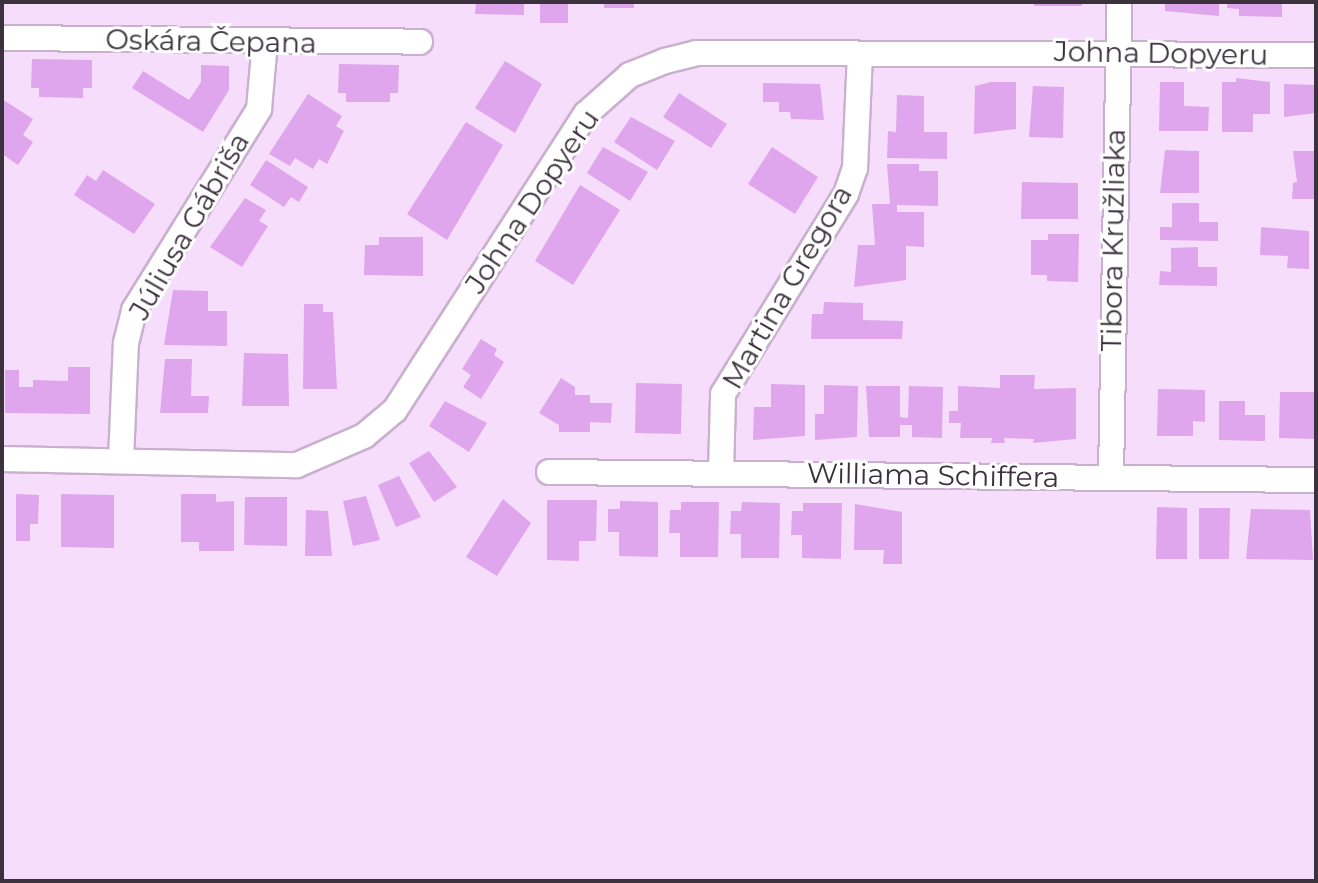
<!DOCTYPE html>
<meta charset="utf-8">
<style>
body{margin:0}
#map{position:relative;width:1318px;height:883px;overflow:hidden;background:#f6ddfb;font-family:Montserrat,sans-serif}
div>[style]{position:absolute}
.building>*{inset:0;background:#dfa6ed}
.roads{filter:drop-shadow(2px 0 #c9b1ce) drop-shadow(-2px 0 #c9b1ce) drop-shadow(0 2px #c9b1ce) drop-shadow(0 -2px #c9b1ce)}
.minor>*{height:24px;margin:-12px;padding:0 12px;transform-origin:12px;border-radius:12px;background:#fff}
span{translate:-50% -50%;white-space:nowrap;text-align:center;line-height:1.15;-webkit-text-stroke:6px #fff;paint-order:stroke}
.street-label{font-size:28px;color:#3b323d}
.frame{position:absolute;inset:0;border:4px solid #3b323d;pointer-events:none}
</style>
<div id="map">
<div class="building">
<i style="clip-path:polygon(476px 2px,524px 2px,524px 15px,475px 14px)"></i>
<i style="clip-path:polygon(540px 2px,568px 2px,568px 23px,540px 23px)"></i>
<i style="clip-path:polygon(604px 2px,634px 2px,634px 8px,604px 8px)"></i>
<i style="clip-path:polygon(1034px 2px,1082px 2px,1082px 6px,1034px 6px)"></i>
<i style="clip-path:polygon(1165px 2px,1219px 2px,1219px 16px,1165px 11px)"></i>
<i style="clip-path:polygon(1227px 2px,1282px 2px,1282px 17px,1239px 16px,1239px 9px,1227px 8px)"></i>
<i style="clip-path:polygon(32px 59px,92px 60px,92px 88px,83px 88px,83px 98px,39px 97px,39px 88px,31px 88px)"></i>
<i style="clip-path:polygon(505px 61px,542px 84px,515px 133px,475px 108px)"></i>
<i style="clip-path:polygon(339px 64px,399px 65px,398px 93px,390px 93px,390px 102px,346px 102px,346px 93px,338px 93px)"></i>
<i style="clip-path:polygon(201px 65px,229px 66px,229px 90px,203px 132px,132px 88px,143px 71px,189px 100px,201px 82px)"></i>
<i style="clip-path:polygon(1236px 78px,1270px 82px,1270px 114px,1253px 114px,1253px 132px,1222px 132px,1222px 82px,1236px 82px)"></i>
<i style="clip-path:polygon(991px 82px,1016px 82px,1016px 129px,974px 134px,975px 86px)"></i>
<i style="clip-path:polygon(1160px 82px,1184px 82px,1184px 106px,1209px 107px,1208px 131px,1159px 131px)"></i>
<i style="clip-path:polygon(763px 83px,820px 84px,824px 120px,791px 119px,790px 112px,779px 112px,779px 102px,763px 102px)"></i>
<i style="clip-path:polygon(1284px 84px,1316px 85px,1316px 113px,1284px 117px)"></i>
<i style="clip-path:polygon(1033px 86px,1064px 87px,1063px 138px,1029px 137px)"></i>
<i style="clip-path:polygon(679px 93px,727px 124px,711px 148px,663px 117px)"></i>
<i style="clip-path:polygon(308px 94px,342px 116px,336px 126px,344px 131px,327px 164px,319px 159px,313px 169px,295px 158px,290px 166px,269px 154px)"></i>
<i style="clip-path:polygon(897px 95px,924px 96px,924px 132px,947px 132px,947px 159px,887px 158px,888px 131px,896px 132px)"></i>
<i style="clip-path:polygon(2px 99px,33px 119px,23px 135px,33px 142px,18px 165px,2px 154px)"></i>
<i style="clip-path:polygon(631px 117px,675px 141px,657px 170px,614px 142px)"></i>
<i style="clip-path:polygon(466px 122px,503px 145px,447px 240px,407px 214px)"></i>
<i style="clip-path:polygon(603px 147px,648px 172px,630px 201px,587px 173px)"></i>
<i style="clip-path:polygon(772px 147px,818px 177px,795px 214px,748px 184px)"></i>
<i style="clip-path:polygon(1165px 150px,1199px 151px,1199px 193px,1160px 193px)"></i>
<i style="clip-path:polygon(1293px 151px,1316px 151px,1316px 199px,1292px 199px,1293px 183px,1297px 182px)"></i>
<i style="clip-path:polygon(266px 160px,308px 187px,299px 202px,291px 197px,284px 207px,250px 185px)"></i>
<i style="clip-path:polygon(887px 164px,919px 164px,919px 171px,938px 171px,938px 206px,897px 205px,897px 212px,924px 212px,924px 247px,906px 246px,906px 280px,854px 287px,858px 245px,875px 245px,872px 204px,890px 204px)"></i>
<i style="clip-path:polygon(103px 170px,155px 204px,134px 234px,74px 195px,87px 175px,96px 181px)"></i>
<i style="clip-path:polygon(1022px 182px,1078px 183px,1078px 219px,1021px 219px)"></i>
<i style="clip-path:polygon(580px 185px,620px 210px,573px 285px,535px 261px)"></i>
<i style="clip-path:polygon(245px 198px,266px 210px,259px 221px,268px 226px,242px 267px,210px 247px)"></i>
<i style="clip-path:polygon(1172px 203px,1199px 203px,1199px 222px,1218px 222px,1218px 241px,1160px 240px,1160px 227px,1172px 227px)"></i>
<i style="clip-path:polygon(1261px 227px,1309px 231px,1309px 269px,1287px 268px,1288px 256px,1260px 255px)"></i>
<i style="clip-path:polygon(1048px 234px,1079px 234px,1078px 282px,1047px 281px,1047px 275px,1031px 275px,1031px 240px,1048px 240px)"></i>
<i style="clip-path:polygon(379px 237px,423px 237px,423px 276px,364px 275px,365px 245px,379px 245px)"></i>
<i style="clip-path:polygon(1198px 247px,1198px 267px,1217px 267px,1217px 286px,1159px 285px,1160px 271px,1171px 272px,1171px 248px)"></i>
<i style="clip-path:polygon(173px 290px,208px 291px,208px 311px,227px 311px,227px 346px,164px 345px)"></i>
<i style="clip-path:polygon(824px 302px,863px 303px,863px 320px,903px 321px,902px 339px,811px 339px,812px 314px,823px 314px)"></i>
<i style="clip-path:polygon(304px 304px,323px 304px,323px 312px,333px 312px,337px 389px,303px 389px)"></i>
<i style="clip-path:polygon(481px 339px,497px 349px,494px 355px,504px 362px,481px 399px,463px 387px,471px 375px,462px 369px)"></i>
<i style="clip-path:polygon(244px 353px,288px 354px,289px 406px,242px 406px)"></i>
<i style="clip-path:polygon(165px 359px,192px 359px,191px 396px,209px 396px,208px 413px,160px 413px)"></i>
<i style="clip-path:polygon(68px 367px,90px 367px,90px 414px,5px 413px,5px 370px,19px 370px,19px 387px,33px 387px,33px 380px,68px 381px)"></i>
<i style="clip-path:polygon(1000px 375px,1035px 375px,1034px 389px,1076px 388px,1076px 439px,1033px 443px,1034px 439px,1004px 438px,1005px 443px,991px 443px,992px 438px,960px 438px,961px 423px,949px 423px,949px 411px,958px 411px,958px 386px,1000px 388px)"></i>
<i style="clip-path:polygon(561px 378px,575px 387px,575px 395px,590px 395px,590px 403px,612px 403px,611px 423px,590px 422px,590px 432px,559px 432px,559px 425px,539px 413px)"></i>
<i style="clip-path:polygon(636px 383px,682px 384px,681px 434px,635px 433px)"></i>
<i style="clip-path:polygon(771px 384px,805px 385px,805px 436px,753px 440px,754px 407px,771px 407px)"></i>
<i style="clip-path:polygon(824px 385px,858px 386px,857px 437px,815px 440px,815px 414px,824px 414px)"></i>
<i style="clip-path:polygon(866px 386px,900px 386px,900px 417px,908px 418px,909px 386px,943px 387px,942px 438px,912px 437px,912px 425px,900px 425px,900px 437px,869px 437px)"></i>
<i style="clip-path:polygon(1158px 389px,1205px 390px,1205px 422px,1193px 421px,1193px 436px,1157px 436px)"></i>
<i style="clip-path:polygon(1280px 392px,1316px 392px,1316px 439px,1279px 438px)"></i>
<i style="clip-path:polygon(445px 401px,487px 423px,469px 452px,429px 426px)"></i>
<i style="clip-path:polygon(1219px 401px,1245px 401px,1245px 415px,1265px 415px,1265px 441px,1219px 440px)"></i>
<i style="clip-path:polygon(429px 451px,457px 487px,434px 502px,409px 463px)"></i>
<i style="clip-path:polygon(399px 476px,421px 517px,396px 527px,378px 485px)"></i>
<i style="clip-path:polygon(16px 494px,39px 495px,38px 524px,30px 524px,30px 541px,16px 541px)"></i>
<i style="clip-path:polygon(61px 494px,114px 495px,114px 548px,61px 547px)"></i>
<i style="clip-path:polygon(181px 494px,216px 494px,216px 502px,234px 501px,234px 551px,199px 551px,199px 542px,181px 542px)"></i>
<i style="clip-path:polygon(366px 496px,380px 540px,353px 546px,343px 501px)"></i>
<i style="clip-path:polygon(245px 497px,287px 497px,287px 546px,244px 545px)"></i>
<i style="clip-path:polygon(503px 499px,531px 523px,497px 576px,466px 557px)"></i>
<i style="clip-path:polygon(547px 500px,597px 500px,596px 541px,579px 541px,579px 561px,547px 560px)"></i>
<i style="clip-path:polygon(620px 501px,658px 502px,658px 557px,619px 556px,619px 532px,608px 532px,608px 509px,620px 509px)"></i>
<i style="clip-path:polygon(681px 502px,719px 502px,718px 557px,680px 557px,680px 533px,669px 533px,670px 510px,681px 510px)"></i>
<i style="clip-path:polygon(742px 502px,780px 503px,779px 558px,741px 558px,741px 534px,730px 534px,731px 511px,741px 511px)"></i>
<i style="clip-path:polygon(803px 503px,842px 503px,841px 559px,802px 558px,802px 535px,791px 535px,792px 511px,803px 511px)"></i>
<i style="clip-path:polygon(855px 504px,902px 512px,902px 564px,883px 564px,884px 550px,854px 550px)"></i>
<i style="clip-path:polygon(1157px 507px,1187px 508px,1187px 559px,1156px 559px)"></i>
<i style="clip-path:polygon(1199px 508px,1230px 508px,1229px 559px,1199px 559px)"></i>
<i style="clip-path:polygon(1251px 509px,1310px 510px,1313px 560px,1246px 559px)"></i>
<i style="clip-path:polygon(306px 510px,328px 511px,332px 556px,305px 556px)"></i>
</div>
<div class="roads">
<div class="minor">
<i style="left:2px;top:38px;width:418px;rotate:0.5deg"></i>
<i style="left:2px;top:459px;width:295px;rotate:1.2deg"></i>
<i style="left:297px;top:465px;width:73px;rotate:-23.4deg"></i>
<i style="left:364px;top:436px;width:40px;rotate:-40deg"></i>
<i style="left:395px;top:410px;width:352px;rotate:-57.2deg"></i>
<i style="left:586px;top:114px;width:59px;rotate:-41.6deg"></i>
<i style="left:630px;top:75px;width:38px;rotate:-22deg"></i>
<i style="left:665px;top:61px;width:32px;rotate:-14deg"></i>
<i style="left:696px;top:53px;width:620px;rotate:0.18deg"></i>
<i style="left:121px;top:460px;width:117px;rotate:-87.6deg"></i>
<i style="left:126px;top:343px;width:34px;rotate:-76deg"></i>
<i style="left:134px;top:310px;width:237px;rotate:-58.1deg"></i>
<i style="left:259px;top:109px;width:67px;rotate:-84.9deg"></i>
<i style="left:549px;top:472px;width:767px;rotate:0.6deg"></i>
<i style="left:721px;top:473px;width:79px;rotate:-88.5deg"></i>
<i style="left:723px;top:394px;width:235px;rotate:-58.4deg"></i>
<i style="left:846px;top:194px;width:28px;rotate:-71deg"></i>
<i style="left:855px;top:168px;width:114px;rotate:-87.5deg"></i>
<i style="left:1111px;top:477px;width:475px;rotate:-89deg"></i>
</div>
</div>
<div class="street-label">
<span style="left:211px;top:41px;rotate:1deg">Oskára Čepana</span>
<span style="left:1161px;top:53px;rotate:1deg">Johna Dopyeru</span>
<span style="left:532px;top:201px;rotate:-56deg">Johna Dopyeru</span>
<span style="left:189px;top:226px;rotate:-60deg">Júliusa Gábriša</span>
<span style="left:1113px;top:240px;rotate:-89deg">Tibora Kružliaka</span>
<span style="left:787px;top:287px;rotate:-60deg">Martina Gregora</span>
<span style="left:933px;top:475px;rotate:1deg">Williama Schiffera</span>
</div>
<div class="frame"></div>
</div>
